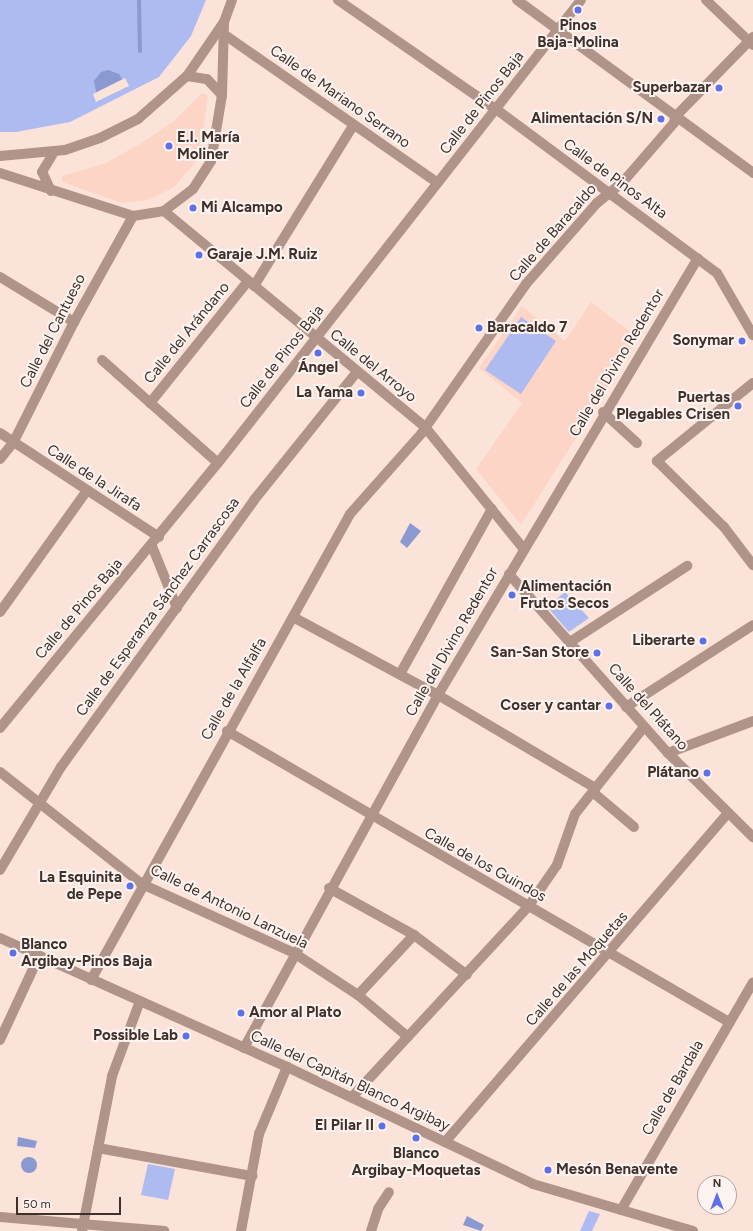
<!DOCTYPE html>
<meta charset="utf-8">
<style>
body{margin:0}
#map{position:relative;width:753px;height:1231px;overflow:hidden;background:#fce3da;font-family:Figtree,sans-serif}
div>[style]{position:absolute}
.built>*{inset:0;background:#fcd5c7}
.green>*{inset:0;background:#adbbf1}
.water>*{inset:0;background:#8b99d1}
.round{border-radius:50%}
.pier>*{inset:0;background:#fce3da}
.stream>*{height:4px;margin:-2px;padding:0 2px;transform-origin:2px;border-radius:2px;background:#8b99d1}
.pedestrian>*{height:10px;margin:-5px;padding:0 5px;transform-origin:5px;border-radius:5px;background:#b19489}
.minor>*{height:10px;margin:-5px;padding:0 5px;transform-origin:5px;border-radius:5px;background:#b19489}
.tertiary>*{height:10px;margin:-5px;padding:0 5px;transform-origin:5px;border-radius:5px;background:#b19489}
.dots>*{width:11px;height:11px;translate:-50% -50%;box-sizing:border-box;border:2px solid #fdf4f1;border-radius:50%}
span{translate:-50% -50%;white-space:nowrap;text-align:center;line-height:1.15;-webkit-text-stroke:4px #fdf4f1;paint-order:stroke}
.poi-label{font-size:15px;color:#3f302a;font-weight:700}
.right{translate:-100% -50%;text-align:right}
.left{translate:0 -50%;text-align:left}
.street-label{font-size:15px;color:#3f302a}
.north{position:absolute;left:697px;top:1175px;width:40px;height:40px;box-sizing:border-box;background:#fdf4f1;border:1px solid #b1a6a1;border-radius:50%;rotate:0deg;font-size:11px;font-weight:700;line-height:16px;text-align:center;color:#3f302a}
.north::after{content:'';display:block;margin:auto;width:14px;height:18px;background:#5e70e7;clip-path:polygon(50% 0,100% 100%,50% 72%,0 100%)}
.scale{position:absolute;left:16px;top:1197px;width:105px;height:18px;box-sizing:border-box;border:2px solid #3f302a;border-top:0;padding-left:5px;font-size:12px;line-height:14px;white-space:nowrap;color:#3f302a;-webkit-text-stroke:3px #fdf4f1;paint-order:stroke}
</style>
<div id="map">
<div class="built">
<i style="clip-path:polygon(202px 93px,208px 96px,200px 150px,195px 163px,174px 187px,148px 200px,122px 203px,62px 182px,62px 176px,106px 163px,143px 142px,174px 121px)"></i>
<i style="clip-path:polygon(591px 302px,639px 338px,521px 525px,476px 469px,522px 403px,479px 368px,522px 306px,565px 341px)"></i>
</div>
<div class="green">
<i style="clip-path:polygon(0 0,206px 0,191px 36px,159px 77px,70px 122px,16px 132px,0 132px)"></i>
<i style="clip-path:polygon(521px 317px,556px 341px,521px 394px,485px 370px)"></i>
<i style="clip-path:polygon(565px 592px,589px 618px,569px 632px,547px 607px)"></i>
<i style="clip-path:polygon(148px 1164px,175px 1169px,168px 1200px,141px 1195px)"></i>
<i style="clip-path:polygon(589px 1211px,600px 1214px,592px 1231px,580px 1231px)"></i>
</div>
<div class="water">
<i style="clip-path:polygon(108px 70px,119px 74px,127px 87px,98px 101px,94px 81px,101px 72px)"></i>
<i style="clip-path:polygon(410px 523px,421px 531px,407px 548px,400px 542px)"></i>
<i style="clip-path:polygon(18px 1137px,37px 1141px,35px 1148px,17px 1146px)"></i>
<i class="round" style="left:21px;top:1157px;width:16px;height:16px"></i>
<i style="clip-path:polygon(467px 1216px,484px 1225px,481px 1231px,463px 1225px)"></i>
</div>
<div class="pier">
<i style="clip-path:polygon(125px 78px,129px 86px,96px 102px,93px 94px)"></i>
</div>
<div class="stream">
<i style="left:139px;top:0;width:51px;rotate:88.9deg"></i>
</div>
<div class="pedestrian">
<i style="left:603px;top:412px;width:46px;rotate:42.4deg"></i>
<i style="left:152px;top:546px;width:67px;rotate:68deg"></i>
<i style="left:400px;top:674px;width:189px;rotate:-60.9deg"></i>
<i style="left:98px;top:1148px;width:157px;rotate:10.3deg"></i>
</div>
<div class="minor">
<i style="left:338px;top:0;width:197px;rotate:34.7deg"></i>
<i style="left:500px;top:112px;width:270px;rotate:36.6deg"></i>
<i style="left:717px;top:273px;width:72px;rotate:59.9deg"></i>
<i style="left:517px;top:0;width:293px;rotate:36.2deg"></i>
<i style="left:706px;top:0;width:65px;rotate:43.8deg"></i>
<i style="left:225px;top:35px;width:259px;rotate:34.8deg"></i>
<i style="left:164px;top:211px;width:339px;rotate:39.6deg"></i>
<i style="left:425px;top:427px;width:156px;rotate:51deg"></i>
<i style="left:0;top:277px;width:87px;rotate:31.3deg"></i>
<i style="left:254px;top:286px;width:188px;rotate:-58.3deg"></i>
<i style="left:102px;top:360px;width:155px;rotate:41.6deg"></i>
<i style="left:753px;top:383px;width:124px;rotate:140.9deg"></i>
<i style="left:657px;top:461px;width:94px;rotate:44.6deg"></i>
<i style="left:724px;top:527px;width:48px;rotate:52.7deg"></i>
<i style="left:150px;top:403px;width:156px;rotate:-51.2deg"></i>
<i style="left:0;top:433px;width:190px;rotate:33.2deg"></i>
<i style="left:0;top:459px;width:21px;rotate:-51deg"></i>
<i style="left:13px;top:443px;width:136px;rotate:-63.2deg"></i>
<i style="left:74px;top:322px;width:121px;rotate:-60.9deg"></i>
<i style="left:509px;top:574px;width:239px;rotate:48.4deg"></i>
<i style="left:668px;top:753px;width:120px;rotate:44.7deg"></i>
<i style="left:0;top:612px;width:148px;rotate:-54.4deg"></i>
<i style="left:293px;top:617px;width:165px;rotate:28.3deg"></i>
<i style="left:438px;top:695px;width:182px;rotate:30.6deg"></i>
<i style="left:570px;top:642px;width:140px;rotate:-33deg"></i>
<i style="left:626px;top:707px;width:151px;rotate:-32.8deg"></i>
<i style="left:0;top:728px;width:343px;rotate:-50.6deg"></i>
<i style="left:218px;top:463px;width:588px;rotate:-51.9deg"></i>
<i style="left:227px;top:731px;width:580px;rotate:30.1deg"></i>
<i style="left:668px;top:753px;width:91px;rotate:-20.6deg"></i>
<i style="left:0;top:772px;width:181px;rotate:38.3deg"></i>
<i style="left:142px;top:884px;width:167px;rotate:24.4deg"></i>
<i style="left:294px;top:953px;width:77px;rotate:33.3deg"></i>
<i style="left:358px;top:995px;width:65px;rotate:40deg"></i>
<i style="left:595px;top:788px;width:6px;rotate:90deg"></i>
<i style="left:595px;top:794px;width:51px;rotate:40.2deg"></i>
<i style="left:0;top:870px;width:120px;rotate:-59.4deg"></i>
<i style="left:61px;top:767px;width:329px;rotate:-54.1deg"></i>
<i style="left:254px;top:500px;width:164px;rotate:-51.2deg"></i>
<i style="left:329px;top:888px;width:97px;rotate:28.9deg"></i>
<i style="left:414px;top:935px;width:66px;rotate:37deg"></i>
<i style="left:0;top:938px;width:315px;rotate:24.2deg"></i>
<i style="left:287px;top:1067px;width:272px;rotate:25.4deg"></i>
<i style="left:533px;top:1184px;width:167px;rotate:16.4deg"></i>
<i style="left:91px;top:980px;width:533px;rotate:-60.93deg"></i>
<i style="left:350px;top:514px;width:107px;rotate:-48.4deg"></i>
<i style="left:421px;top:434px;width:183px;rotate:-55deg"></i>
<i style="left:526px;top:284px;width:108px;rotate:-48.8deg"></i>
<i style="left:597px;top:203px;width:32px;rotate:-39deg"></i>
<i style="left:622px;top:183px;width:79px;rotate:-49.1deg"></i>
<i style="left:674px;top:123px;width:6px;rotate:-81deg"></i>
<i style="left:675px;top:117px;width:112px;rotate:-45.7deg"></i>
<i style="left:358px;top:995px;width:82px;rotate:-47deg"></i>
<i style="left:0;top:1040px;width:93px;rotate:-65.1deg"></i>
<i style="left:244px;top:1048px;width:403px;rotate:-61.2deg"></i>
<i style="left:438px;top:695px;width:508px;rotate:-59.25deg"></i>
<i style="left:352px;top:1097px;width:259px;rotate:-47.2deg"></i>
<i style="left:528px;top:907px;width:51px;rotate:-55.4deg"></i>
<i style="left:557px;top:865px;width:54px;rotate:-70.6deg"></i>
<i style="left:575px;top:814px;width:111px;rotate:-51.6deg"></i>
<i style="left:445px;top:1142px;width:434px;rotate:-49.3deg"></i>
<i style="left:621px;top:1210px;width:263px;rotate:-59.9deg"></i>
<i style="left:0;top:1217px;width:165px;rotate:4.9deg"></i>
<i style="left:82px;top:1231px;width:158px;rotate:-79deg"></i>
<i style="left:112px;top:1076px;width:80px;rotate:-69.5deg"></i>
<i style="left:241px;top:1231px;width:99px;rotate:-79.5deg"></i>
<i style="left:259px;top:1134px;width:73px;rotate:-67.3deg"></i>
<i style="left:371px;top:1231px;width:23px;rotate:-72deg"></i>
<i style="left:378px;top:1209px;width:20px;rotate:-57deg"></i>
</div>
<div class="tertiary">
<i style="left:187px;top:76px;width:20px;rotate:9deg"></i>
<i style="left:207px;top:79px;width:22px;rotate:47deg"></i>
<i style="left:0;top:156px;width:65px;rotate:-5.3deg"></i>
<i style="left:65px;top:150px;width:37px;rotate:-19deg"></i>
<i style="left:100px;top:138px;width:42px;rotate:-26.6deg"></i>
<i style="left:138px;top:119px;width:65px;rotate:-41.3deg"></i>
<i style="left:187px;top:76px;width:65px;rotate:-55.6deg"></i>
<i style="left:224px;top:22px;width:23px;rotate:-70deg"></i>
<i style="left:0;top:173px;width:140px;rotate:17.9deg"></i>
<i style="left:133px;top:216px;width:31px;rotate:-9deg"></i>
<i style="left:164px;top:211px;width:36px;rotate:-37deg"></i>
<i style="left:193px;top:189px;width:33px;rotate:-57deg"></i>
<i style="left:211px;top:161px;width:67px;rotate:-80.5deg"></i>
<i style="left:222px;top:95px;width:73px;rotate:-88.4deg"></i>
<i style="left:51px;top:191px;width:21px;rotate:-115deg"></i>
<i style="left:42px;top:172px;width:23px;rotate:-59deg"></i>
</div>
<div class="dots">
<i style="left:578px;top:10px;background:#5e70e7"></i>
<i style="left:719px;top:88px;background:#5e70e7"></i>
<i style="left:661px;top:119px;background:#5e70e7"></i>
<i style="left:169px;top:146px;background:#5e70e7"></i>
<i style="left:193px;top:208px;background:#5e70e7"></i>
<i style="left:199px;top:255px;background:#5e70e7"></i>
<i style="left:479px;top:328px;background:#5e70e7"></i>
<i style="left:742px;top:341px;background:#5e70e7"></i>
<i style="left:318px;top:353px;background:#5e70e7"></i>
<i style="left:361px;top:393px;background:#5e70e7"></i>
<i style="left:738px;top:406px;background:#5e70e7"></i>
<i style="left:512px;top:595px;background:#5e70e7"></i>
<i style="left:703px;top:641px;background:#5e70e7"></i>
<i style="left:597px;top:653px;background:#5e70e7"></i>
<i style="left:609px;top:706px;background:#5e70e7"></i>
<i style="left:707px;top:773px;background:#5e70e7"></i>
<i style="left:130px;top:886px;background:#5e70e7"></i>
<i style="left:13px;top:953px;background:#5e70e7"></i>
<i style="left:241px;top:1013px;background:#5e70e7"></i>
<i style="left:186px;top:1036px;background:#5e70e7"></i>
<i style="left:382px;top:1126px;background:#5e70e7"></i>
<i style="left:416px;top:1138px;background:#5e70e7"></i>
<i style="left:548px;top:1170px;background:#5e70e7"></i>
</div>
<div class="poi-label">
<span style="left:578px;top:34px">Pinos<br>Baja-Molina</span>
<span class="right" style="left:711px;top:88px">Superbazar</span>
<span class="right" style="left:653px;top:119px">Alimentación S/N</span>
<span class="left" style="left:177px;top:146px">E.I. María<br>Moliner</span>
<span class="left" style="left:201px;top:208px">Mi Alcampo</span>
<span class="left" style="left:207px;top:255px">Garaje J.M. Ruiz</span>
<span class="left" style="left:487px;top:328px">Baracaldo 7</span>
<span class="right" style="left:734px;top:341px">Sonymar</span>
<span style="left:318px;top:368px">Ángel</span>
<span class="right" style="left:353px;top:393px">La Yama</span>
<span class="right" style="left:730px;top:406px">Puertas<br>Plegables Crisen</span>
<span class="left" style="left:520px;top:595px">Alimentación<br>Frutos Secos</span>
<span class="right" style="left:695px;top:641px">Liberarte</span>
<span class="right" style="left:589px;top:653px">San-San Store</span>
<span class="right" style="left:601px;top:706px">Coser y cantar</span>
<span class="right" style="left:699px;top:773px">Plátano</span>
<span class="right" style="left:122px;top:886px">La Esquinita<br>de Pepe</span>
<span class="left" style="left:21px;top:953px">Blanco<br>Argibay-Pinos Baja</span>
<span class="left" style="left:249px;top:1013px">Amor al Plato</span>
<span class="right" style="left:178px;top:1036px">Possible Lab</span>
<span class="right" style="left:374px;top:1126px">El PiIar II</span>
<span style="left:416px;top:1162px">Blanco<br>Argibay-Moquetas</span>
<span class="left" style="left:556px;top:1170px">Mesón Benavente</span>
</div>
<div class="street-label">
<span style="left:340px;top:97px;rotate:35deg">Calle de Mariano Serrano</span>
<span style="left:482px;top:103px;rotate:-52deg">Calle de Pinos Baja</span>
<span style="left:615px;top:179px;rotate:36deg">Calle de Pinos Alta</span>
<span style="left:553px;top:233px;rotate:-49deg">Calle de Baracaldo</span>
<span style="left:53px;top:331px;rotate:-63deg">Calle del Cantueso</span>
<span style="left:187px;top:333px;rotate:-51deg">Calle del Arándano</span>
<span style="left:282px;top:357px;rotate:-52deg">Calle de Pinos Baja</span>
<span style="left:617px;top:363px;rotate:-59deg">Calle del Divino Redentor</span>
<span style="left:373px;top:366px;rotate:39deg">Calle del Arroyo</span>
<span style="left:94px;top:478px;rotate:33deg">Calle de la Jirafa</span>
<span style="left:158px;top:607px;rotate:-54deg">Calle de Esperanza Sánchez Carrascosa</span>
<span style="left:79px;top:609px;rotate:-50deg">Calle de Pinos Baja</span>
<span style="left:452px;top:642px;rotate:-60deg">Calle del Divino Redentor</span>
<span style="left:234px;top:689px;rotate:-60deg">Calle de la Alfalfa</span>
<span style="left:648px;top:707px;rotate:48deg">Calle del Plátano</span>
<span style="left:485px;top:865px;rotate:29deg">Calle de los Guindos</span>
<span style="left:229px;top:907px;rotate:26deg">Calle de Antonio Lanzuela</span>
<span style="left:577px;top:969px;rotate:-49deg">Calle de las Moquetas</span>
<span style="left:350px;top:1081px;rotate:25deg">Calle del Capitán Blanco Argibay</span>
<span style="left:673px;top:1088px;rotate:-60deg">Calle de Bardala</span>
</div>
<div class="north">N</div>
<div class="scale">50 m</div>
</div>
